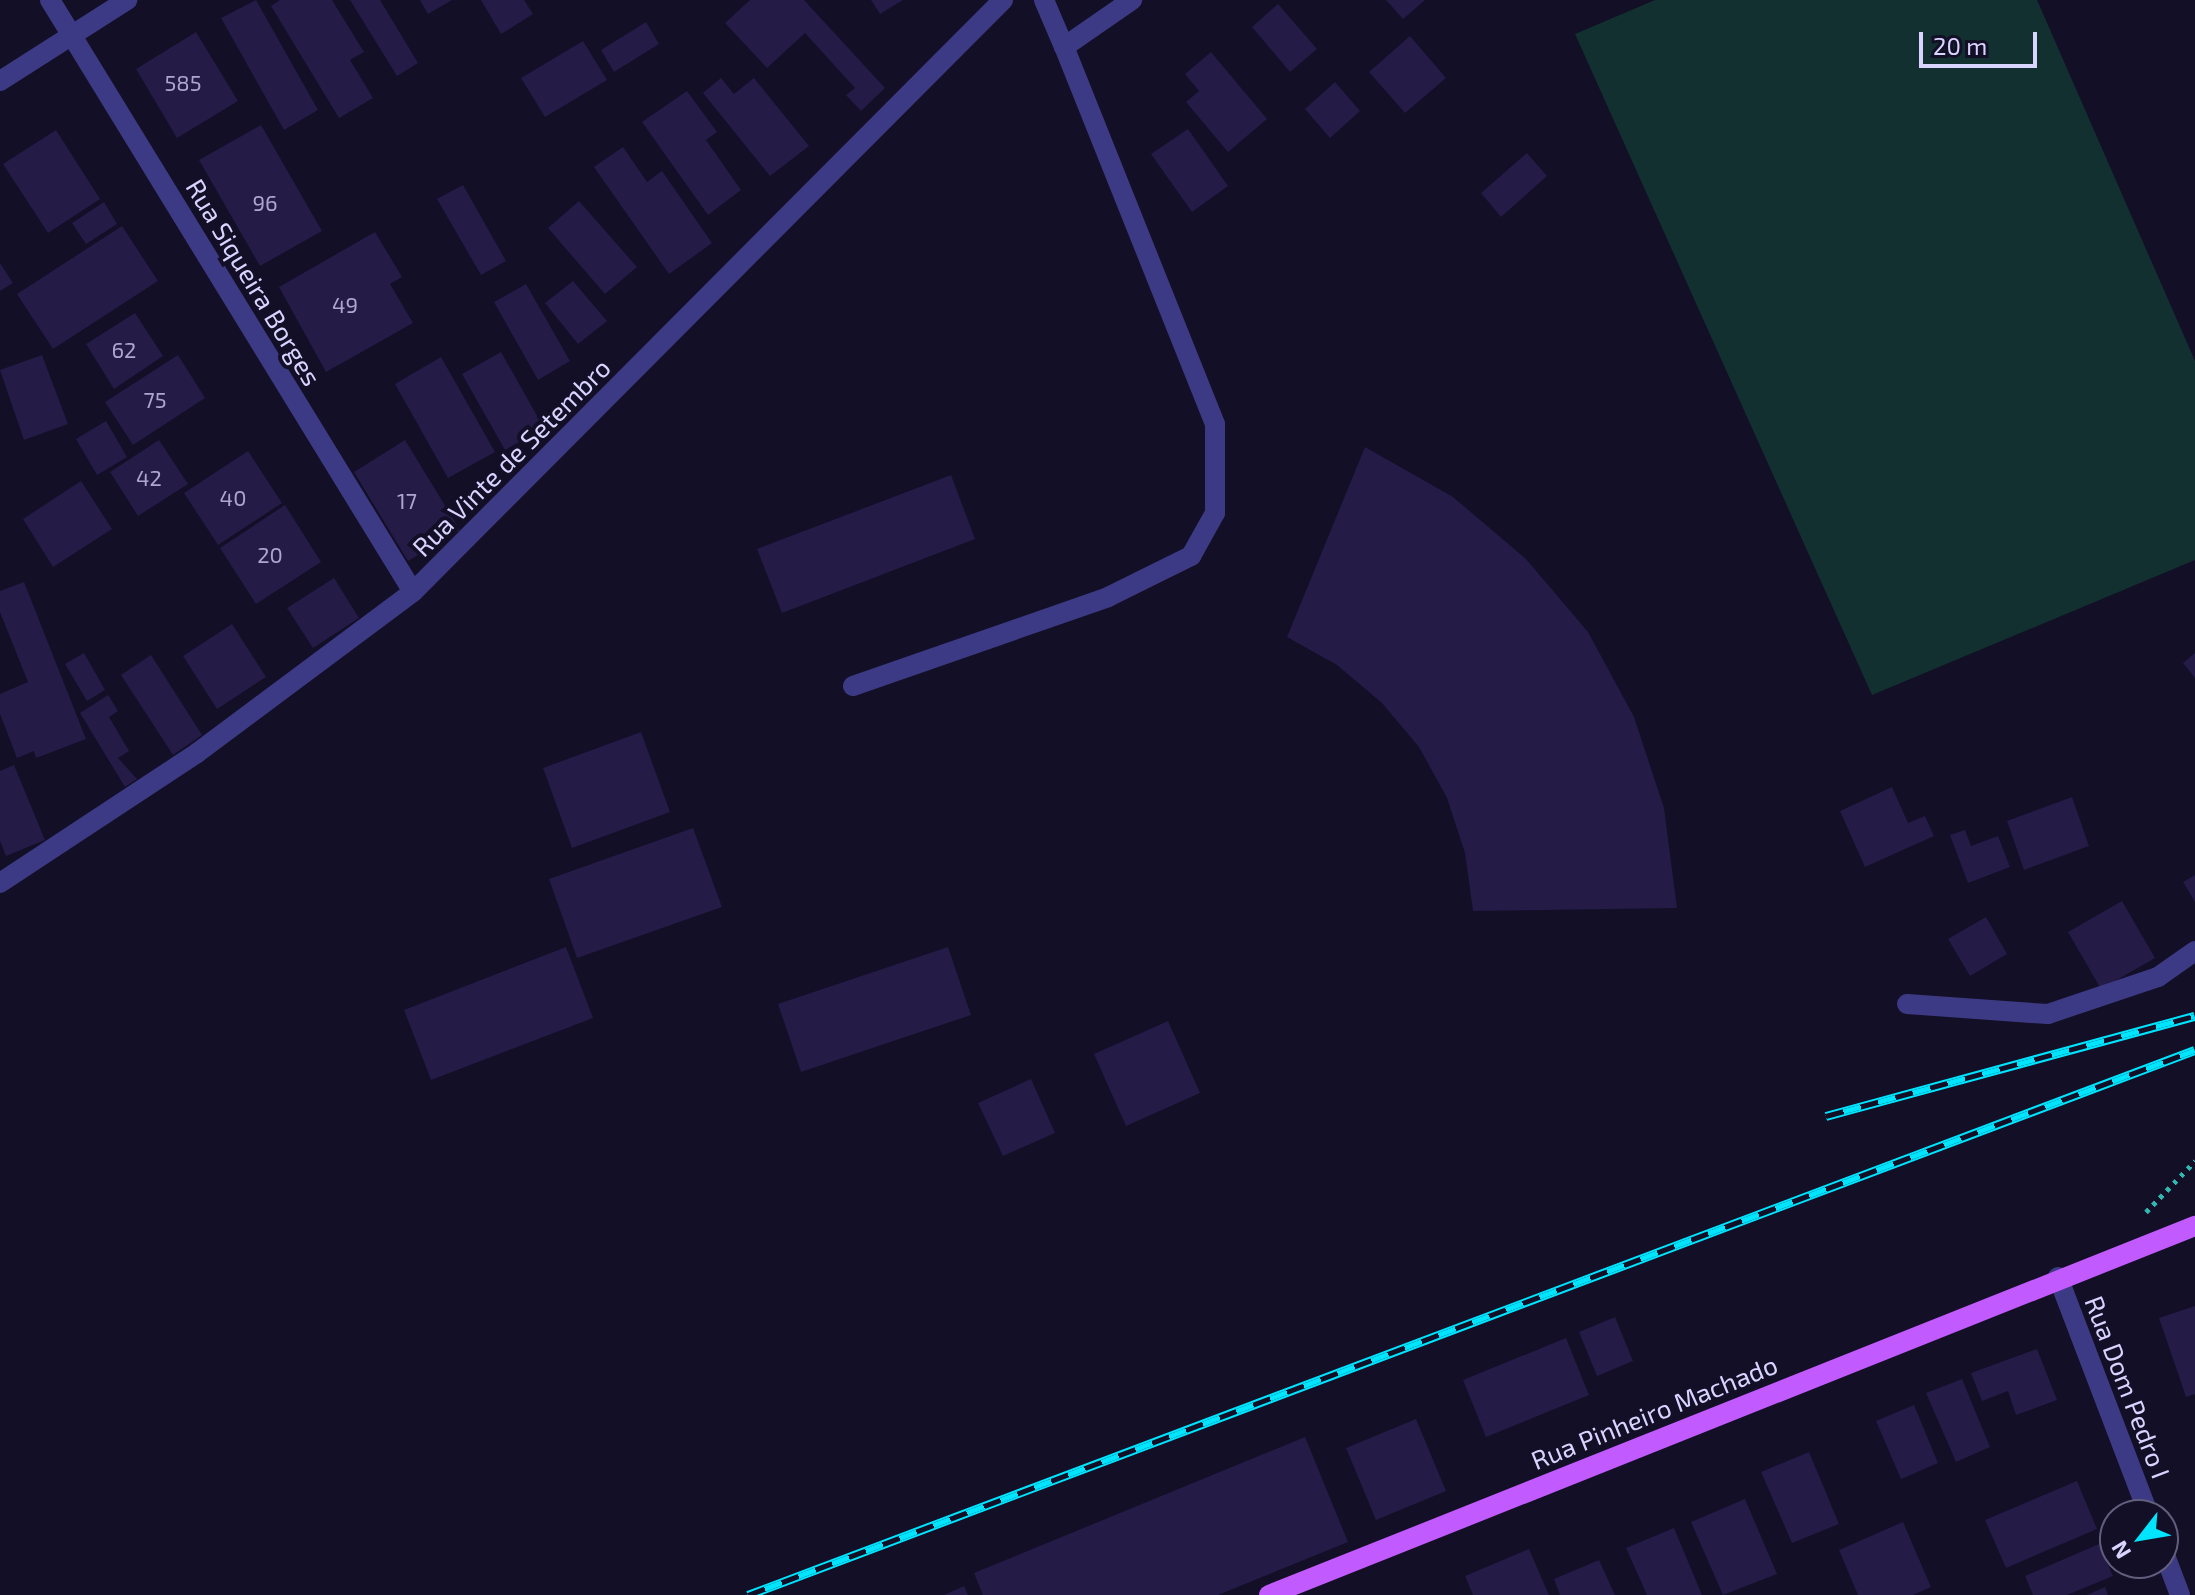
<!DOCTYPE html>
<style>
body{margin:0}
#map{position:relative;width:2195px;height:1595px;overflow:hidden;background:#130f26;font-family:"Exo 2",sans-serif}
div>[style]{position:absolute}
.green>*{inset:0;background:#12302f}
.building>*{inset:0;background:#241b47}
.path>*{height:5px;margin-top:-2.5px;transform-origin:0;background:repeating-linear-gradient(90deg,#2fb8b0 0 4px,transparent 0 10px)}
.minor>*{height:20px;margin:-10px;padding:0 10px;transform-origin:10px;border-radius:10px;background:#3d3a85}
.major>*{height:20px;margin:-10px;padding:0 10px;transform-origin:10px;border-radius:10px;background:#c25bff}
.rail>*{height:9px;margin-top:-4.5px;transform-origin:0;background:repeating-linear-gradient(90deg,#130f26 0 18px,#00e5ff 0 36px);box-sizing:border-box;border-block:2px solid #00e5ff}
span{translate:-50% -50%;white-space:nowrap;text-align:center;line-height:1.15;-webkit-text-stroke:8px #130f26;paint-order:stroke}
.number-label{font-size:22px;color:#aca6d1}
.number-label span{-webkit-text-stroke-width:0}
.street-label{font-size:26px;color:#d9d4ff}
.north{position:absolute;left:2099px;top:1499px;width:80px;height:80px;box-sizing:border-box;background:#130f26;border:2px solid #625e7d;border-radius:50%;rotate:239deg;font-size:22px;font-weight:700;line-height:32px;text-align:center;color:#d9d4ff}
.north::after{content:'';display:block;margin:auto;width:28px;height:36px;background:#00e5ff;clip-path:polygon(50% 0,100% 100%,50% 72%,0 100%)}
.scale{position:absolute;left:1919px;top:32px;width:118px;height:36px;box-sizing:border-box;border:4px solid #d9d4ff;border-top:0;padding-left:10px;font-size:24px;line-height:28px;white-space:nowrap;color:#d9d4ff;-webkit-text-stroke:6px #130f26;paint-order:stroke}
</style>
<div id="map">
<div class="green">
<i style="clip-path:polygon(1655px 0,2037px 0,2195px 361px,2195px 560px,1872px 695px,1575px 34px)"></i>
</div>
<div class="building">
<i style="clip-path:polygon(256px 0,318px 110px,284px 130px,221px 18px)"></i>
<i style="clip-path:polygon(280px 0,332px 0,364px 52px,350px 60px,373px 98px,339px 118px,271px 6px)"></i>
<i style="clip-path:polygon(350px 0,380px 0,418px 63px,397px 76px)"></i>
<i style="clip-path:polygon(420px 0,452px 0,428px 14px)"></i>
<i style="clip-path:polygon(481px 0,524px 0,533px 14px,501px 34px)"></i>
<i style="clip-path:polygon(750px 0,804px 0,885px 88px,861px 111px,846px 95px,855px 88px,805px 33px,767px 68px,725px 23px)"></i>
<i style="clip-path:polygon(871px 0,903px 0,880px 14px)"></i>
<i style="clip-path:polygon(1386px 0,1425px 0,1403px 19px)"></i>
<i style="clip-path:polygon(1278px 4px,1317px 49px,1290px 72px,1252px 27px)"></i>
<i style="clip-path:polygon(646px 22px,659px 44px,614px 72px,601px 50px)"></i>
<i style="clip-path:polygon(196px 32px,238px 101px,177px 138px,136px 69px)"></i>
<i style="clip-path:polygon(1410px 36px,1446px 78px,1405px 113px,1369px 72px)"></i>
<i style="clip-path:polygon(583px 41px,607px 80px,545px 117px,521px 78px)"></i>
<i style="clip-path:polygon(1211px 52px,1267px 119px,1228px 152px,1186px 102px,1199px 91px,1185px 74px)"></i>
<i style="clip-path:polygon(721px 78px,734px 94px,754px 78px,809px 146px,770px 176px,703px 93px)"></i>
<i style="clip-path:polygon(1335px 82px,1360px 111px,1330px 138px,1305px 109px)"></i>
<i style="clip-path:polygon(687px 91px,717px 132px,706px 140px,741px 190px,708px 215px,642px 122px)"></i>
<i style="clip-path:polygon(261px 125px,322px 231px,260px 266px,199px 160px)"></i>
<i style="clip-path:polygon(1188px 129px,1228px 186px,1192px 212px,1151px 154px)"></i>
<i style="clip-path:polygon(56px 130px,100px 199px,48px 233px,3px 164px)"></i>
<i style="clip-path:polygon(623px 147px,647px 182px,662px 171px,712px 243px,669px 274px,594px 167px)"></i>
<i style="clip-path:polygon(1527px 153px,1547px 176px,1501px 217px,1481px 193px)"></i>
<i style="clip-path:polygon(463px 185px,506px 261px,481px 275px,437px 199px)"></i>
<i style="clip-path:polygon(579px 201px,637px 267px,605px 294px,548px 228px)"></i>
<i style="clip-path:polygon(104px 202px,117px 224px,86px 244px,72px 223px)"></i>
<i style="clip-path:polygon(122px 226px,158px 281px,53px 349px,17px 294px)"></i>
<i style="clip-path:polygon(375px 232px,402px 277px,390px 284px,413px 323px,326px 372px,279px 287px)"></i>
<i style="clip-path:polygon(0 263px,13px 283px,0 291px)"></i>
<i style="clip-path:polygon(573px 281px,607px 321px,578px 344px,545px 303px)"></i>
<i style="clip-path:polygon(526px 284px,570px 361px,538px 380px,494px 302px)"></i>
<i style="clip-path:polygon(135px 313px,163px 356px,114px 389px,86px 344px)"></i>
<i style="clip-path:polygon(501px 352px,544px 428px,505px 450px,462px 374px)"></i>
<i style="clip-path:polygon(42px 355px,68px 424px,24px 440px,0 370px)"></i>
<i style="clip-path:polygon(178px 355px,205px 398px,133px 445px,105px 402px)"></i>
<i style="clip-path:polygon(441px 357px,495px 452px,448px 478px,395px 384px)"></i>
<i style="clip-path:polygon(106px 421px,127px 457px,97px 475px,76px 439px)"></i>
<i style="clip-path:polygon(159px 440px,188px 484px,138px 516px,110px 472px)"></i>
<i style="clip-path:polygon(405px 440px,460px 530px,408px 561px,354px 472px)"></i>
<i style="clip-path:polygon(1365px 447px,1453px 497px,1526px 559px,1588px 632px,1634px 717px,1664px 808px,1677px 908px,1473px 911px,1465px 853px,1447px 798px,1419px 747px,1382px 703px,1337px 665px,1287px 637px)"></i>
<i style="clip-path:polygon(248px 451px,282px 503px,218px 545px,184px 493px)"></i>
<i style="clip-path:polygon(951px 475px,975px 539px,782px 613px,757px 549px)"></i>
<i style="clip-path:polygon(81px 481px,112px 529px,53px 567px,23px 519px)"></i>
<i style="clip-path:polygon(285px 505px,321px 562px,256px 604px,220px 548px)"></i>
<i style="clip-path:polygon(334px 578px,359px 618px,313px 648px,287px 608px)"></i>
<i style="clip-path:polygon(24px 582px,86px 739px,36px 758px,34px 751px,17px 758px,0 714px,0 694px,28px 682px,0 612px,0 591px)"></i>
<i style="clip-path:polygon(232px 624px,266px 677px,217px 709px,183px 656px)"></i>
<i style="clip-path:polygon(84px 653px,105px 690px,87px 701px,65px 664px)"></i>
<i style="clip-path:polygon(2195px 653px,2195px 678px,2183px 663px)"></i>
<i style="clip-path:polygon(151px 655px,202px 735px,173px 755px,121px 675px)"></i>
<i style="clip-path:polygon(108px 695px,118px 711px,109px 717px,129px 751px,118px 758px,137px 779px,125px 787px,80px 713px)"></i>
<i style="clip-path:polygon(641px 732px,670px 812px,572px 848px,543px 768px)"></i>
<i style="clip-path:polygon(14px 765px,45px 840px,6px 856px,0 841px,0 771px)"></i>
<i style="clip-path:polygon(1892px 787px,1908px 823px,1925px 816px,1934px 836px,1865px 867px,1840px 811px)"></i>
<i style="clip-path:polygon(2072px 797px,2089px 846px,2024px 870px,2007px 821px)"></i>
<i style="clip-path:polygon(693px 828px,722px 907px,577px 958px,549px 879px)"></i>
<i style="clip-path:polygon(1965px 830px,1971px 846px,1998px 836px,2010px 867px,1968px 883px,1950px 835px)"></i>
<i style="clip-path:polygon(2195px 875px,2195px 902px,2183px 882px)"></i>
<i style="clip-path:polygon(2122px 901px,2155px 958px,2101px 989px,2068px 932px)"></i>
<i style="clip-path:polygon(1986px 917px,2007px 954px,1970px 976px,1948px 939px)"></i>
<i style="clip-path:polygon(566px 947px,593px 1018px,431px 1080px,404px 1010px)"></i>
<i style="clip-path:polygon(948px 947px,971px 1015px,801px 1072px,778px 1004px)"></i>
<i style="clip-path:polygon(1168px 1021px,1200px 1093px,1126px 1126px,1094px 1054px)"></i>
<i style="clip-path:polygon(1031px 1079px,1055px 1133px,1003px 1156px,978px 1103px)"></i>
<i style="clip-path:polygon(2195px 1306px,2195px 1394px,2186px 1397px,2159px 1318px)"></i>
<i style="clip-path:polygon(1615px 1317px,1633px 1361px,1597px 1376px,1579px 1332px)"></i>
<i style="clip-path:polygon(1566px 1338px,1589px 1395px,1486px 1437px,1463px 1380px)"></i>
<i style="clip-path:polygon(2037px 1349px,2057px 1400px,2016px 1415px,2008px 1391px,1982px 1401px,1971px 1373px)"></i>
<i style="clip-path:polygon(1962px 1379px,1990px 1447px,1956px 1462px,1926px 1393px)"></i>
<i style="clip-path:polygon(1914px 1405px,1938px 1463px,1901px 1479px,1876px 1421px)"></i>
<i style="clip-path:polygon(1416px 1419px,1446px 1491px,1376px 1520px,1346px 1448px)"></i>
<i style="clip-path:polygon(1305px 1437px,1348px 1542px,1218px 1595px,983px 1595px,974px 1573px)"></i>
<i style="clip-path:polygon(1809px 1452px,1839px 1524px,1792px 1543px,1761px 1472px)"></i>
<i style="clip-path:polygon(2077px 1481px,2097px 1529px,2006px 1568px,1985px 1520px)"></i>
<i style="clip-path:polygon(1745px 1499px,1777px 1574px,1723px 1595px,1691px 1522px)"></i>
<i style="clip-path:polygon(1903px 1522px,1931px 1587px,1913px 1595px,1858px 1595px,1839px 1550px)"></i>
<i style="clip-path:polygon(1674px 1528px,1702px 1595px,1647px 1595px,1626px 1548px)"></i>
<i style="clip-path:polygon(2099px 1544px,2113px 1576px,2067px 1595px,2033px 1595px,2025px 1576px)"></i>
<i style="clip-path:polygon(1529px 1549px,1549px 1595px,1473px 1595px,1465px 1576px)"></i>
<i style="clip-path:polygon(1599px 1560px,1615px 1595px,1560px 1595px,1554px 1579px)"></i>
<i style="clip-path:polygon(964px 1586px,968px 1595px,944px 1595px)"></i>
<i style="clip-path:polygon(2105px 1587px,2108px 1595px,2087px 1595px)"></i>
</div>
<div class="path">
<i style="left:2146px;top:1212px;width:71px;rotate:-46.1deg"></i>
</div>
<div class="minor">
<i style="left:50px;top:0;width:694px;rotate:58.48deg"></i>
<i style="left:1044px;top:0;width:51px;rotate:66.9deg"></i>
<i style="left:1064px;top:47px;width:83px;rotate:-34.7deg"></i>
<i style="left:0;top:81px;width:151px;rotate:-32.5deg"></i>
<i style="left:853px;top:686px;width:270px;rotate:-19.2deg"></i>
<i style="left:1108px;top:597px;width:93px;rotate:-26.3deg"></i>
<i style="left:1191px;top:556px;width:49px;rotate:-60.8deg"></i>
<i style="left:1215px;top:513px;width:89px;rotate:-90deg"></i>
<i style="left:1215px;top:424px;width:406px;rotate:-111.8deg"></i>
<i style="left:0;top:883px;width:236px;rotate:-33.4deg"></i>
<i style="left:197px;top:753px;width:269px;rotate:-36.7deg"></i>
<i style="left:413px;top:592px;width:836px;rotate:-45.1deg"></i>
<i style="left:1907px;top:1004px;width:141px;rotate:4.1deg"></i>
<i style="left:2048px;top:1014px;width:116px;rotate:-18.6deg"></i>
<i style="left:2158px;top:977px;width:45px;rotate:-35.1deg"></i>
<i style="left:2058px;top:1277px;width:255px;rotate:69.1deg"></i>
<i style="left:2163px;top:1550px;width:48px;rotate:69.3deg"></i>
</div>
<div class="major">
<i style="left:1269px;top:1595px;width:997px;rotate:-21.73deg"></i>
</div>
<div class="rail">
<i style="left:1826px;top:1116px;width:382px;rotate:-15.2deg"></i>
<i style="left:748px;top:1595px;width:1546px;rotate:-20.64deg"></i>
</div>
<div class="number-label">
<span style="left:183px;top:83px">585</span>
<span style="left:265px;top:203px">96</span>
<span style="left:345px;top:305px">49</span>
<span style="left:124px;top:350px">62</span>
<span style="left:155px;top:400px">75</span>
<span style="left:149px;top:478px">42</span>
<span style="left:233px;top:498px">40</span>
<span style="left:407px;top:501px">17</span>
<span style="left:270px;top:555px">20</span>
</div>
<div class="street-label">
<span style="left:254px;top:282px;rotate:59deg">Rua Siqueira Borges</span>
<span style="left:511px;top:457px;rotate:-45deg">Rua Vinte de Setembro</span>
<span style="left:2128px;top:1387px;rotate:69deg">Rua Dom Pedro I</span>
<span style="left:1654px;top:1412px;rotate:-22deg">Rua Pinheiro Machado</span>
</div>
<div class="north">N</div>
<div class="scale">20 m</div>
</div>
